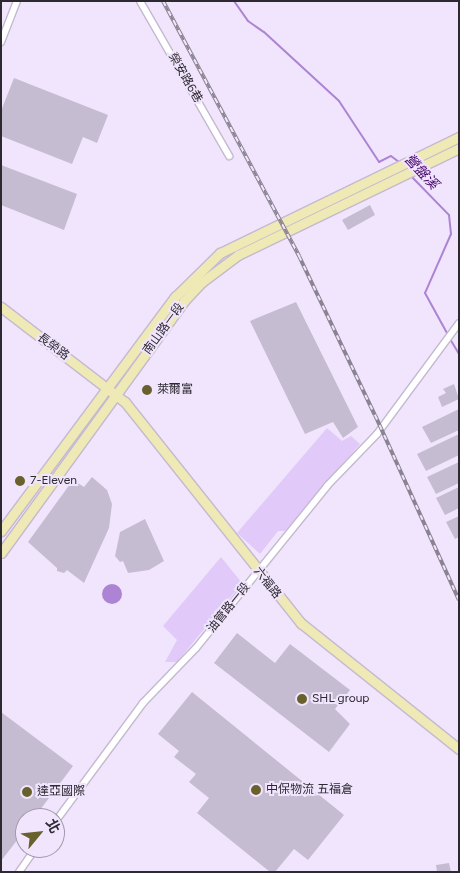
<!DOCTYPE html>
<meta charset="utf-8">
<style>
body{margin:0}
#map{position:relative;width:460px;height:873px;overflow:hidden;background:#f0e5fc;font-family:Figtree,"Noto Sans TC",sans-serif}
div>[style]{position:absolute}
.green>*{inset:0;background:#e1c9f9}
.water>*{inset:0;background:#ad84d3}
.round{border-radius:50%}
.stream>*{height:2px;margin:-1px;padding:0 1px;transform-origin:1px;border-radius:1px;background:#ad84d3}
.building>*{inset:0;background:#c6bcd2}
.roads{filter:drop-shadow(1px 0 #c4b9cf) drop-shadow(-1px 0 #c4b9cf) drop-shadow(0 1px #c4b9cf) drop-shadow(0 -1px #c4b9cf)}
.street>*{height:6px;margin:-3px;padding:0 3px;transform-origin:3px;border-radius:3px;background:#fff}
.secondary>*{height:9px;margin:-4.5px;padding:0 4.5px;transform-origin:4.5px;border-radius:4.5px;background:#efe9b5}
.rail>*{height:4px;margin-top:-2px;transform-origin:0;background:repeating-linear-gradient(90deg,#f0e5fc 0 5.5px,#8a8392 0 11px);box-sizing:border-box;border-block:1px solid #8a8392}
.dots>*{width:14px;height:14px;translate:-50% -50%;box-sizing:border-box;border:2px solid #f0e5fc;border-radius:50%}
span{translate:-50% -50%;white-space:nowrap;text-align:center;line-height:1.15;-webkit-text-stroke:4px #f0e5fc;paint-order:stroke}
.street-label{font-size:12px;color:#2d2931}
.poi-label{font-size:12px;color:#2d2931}
.left{translate:0 -50%;text-align:left}
.water-label{font-size:14px;color:#450669;font-style:italic}
.frame{position:absolute;inset:0;border:2px solid #2d2931;pointer-events:none}
.north{position:absolute;left:15px;top:808px;width:50px;height:50px;box-sizing:border-box;background:#f0e5fc;border:1px solid #a29aab;border-radius:50%;rotate:62deg;font-size:14px;font-weight:700;line-height:20px;text-align:center;color:#2d2931}
.north::after{content:'';display:block;margin:auto;width:18px;height:22px;background:#68612d;clip-path:polygon(50% 0,100% 100%,50% 72%,0 100%)}
</style>
<div id="map">
<div class="green">
<i style="clip-path:polygon(327px 428px,342px 441px,351px 436px,360px 444px,285px 531px,278px 531px,260px 554px,237px 533px)"></i>
<i style="clip-path:polygon(221px 557px,242px 583px,177px 662px,165px 662px,177px 640px,163px 626px)"></i>
</div>
<div class="water">
<i class="round" style="left:102px;top:584px;width:20px;height:20px"></i>
</div>
<div class="stream">
<i style="left:234px;top:1px;width:24px;rotate:55deg"></i>
<i style="left:248px;top:21px;width:19px;rotate:35deg"></i>
<i style="left:264px;top:32px;width:102px;rotate:42.6deg"></i>
<i style="left:339px;top:101px;width:73px;rotate:56.7deg"></i>
<i style="left:379px;top:162px;width:13px;rotate:-27deg"></i>
<i style="left:391px;top:156px;width:10px;rotate:37deg"></i>
<i style="left:410px;top:175px;width:56px;rotate:45.7deg"></i>
<i style="left:449px;top:215px;width:19px;rotate:84deg"></i>
<i style="left:451px;top:234px;width:64px;rotate:113.8deg"></i>
<i style="left:425px;top:293px;width:48px;rotate:61.3deg"></i>
<i style="left:450px;top:339px;width:17px;rotate:59deg"></i>
</div>
<div class="building">
<i style="clip-path:polygon(14px 78px,108px 115px,97px 143px,83px 137px,72px 164px,1px 136px,1px 111px)"></i>
<i style="clip-path:polygon(1px 165px,77px 194px,64px 230px,1px 205px)"></i>
<i style="clip-path:polygon(370px 205px,375px 215px,348px 230px,342px 220px)"></i>
<i style="clip-path:polygon(296px 302px,358px 427px,343px 438px,333px 422px,305px 434px,250px 321px)"></i>
<i style="clip-path:polygon(454px 384px,459px 399px,442px 407px,438px 397px,446px 393px,443px 389px)"></i>
<i style="clip-path:polygon(459px 409px,459px 430px,431px 443px,422px 427px)"></i>
<i style="clip-path:polygon(459px 434px,459px 455px,426px 471px,417px 454px)"></i>
<i style="clip-path:polygon(459px 462px,459px 483px,436px 494px,427px 477px)"></i>
<i style="clip-path:polygon(92px 477px,107px 490px,112px 504px,109px 528px,84px 583px,67px 570px,64px 573px,57px 571px,57px 568px,28px 542px,73px 480px,84px 487px)"></i>
<i style="clip-path:polygon(459px 487px,459px 508px,445px 515px,436px 498px)"></i>
<i style="clip-path:polygon(459px 516px,459px 537px,455px 539px,446px 522px)"></i>
<i style="clip-path:polygon(145px 519px,164px 561px,149px 570px,128px 573px,123px 561px,120px 562px,115px 556px,120px 532px)"></i>
<i style="clip-path:polygon(237px 633px,275px 663px,290px 644px,350px 690px,335px 709px,350px 724px,329px 752px,214px 663px)"></i>
<i style="clip-path:polygon(192px 692px,344px 815px,308px 860px,294px 849px,275px 872px,270px 872px,197px 813px,209px 798px,189px 782px,196px 774px,174px 757px,179px 751px,158px 734px)"></i>
<i style="clip-path:polygon(1px 712px,73px 766px,34px 818px,25px 818px,25px 830px,1px 861px)"></i>
<i style="clip-path:polygon(449px 863px,451px 872px,437px 872px,436px 865px)"></i>
</div>
<div class="roads">
<div class="street">
<i style="left:140px;top:1px;width:179px;rotate:60.1deg"></i>
<i style="left:1px;top:42px;width:44px;rotate:-68.7deg"></i>
<i style="left:55px;top:822px;width:148px;rotate:-53.5deg"></i>
<i style="left:143px;top:703px;width:76px;rotate:-46.1deg"></i>
<i style="left:196px;top:648px;width:208px;rotate:-51deg"></i>
<i style="left:327px;top:486px;width:72px;rotate:-46.1deg"></i>
<i style="left:377px;top:434px;width:138px;rotate:-53.5deg"></i>
<i style="left:19px;top:872px;width:29px;rotate:-55deg"></i>
</div>
<div class="secondary">
<i style="left:1px;top:307px;width:156px;rotate:37.5deg"></i>
<i style="left:125px;top:402px;width:283px;rotate:51.5deg"></i>
<i style="left:301px;top:623px;width:202px;rotate:38.6deg"></i>
<i style="left:1px;top:531px;width:292px;rotate:-53.4deg"></i>
<i style="left:175px;top:297px;width:63px;rotate:-44.4deg"></i>
<i style="left:220px;top:253px;width:266px;rotate:-25.9deg"></i>
<i style="left:1px;top:553px;width:311px;rotate:-54deg"></i>
<i style="left:184px;top:301px;width:26px;rotate:-47deg"></i>
<i style="left:202px;top:282px;width:45px;rotate:-36.9deg"></i>
<i style="left:238px;top:255px;width:246px;rotate:-25.8deg"></i>
</div>
</div>
<div class="rail">
<i style="left:163px;top:1px;width:289px;rotate:61.9deg"></i>
<i style="left:299px;top:256px;width:176px;rotate:64.5deg"></i>
<i style="left:375px;top:415px;width:203px;rotate:65.6deg"></i>
</div>
<div class="dots">
<i style="left:147px;top:390px;background:#68612d"></i>
<i style="left:20px;top:481px;background:#68612d"></i>
<i style="left:302px;top:699px;background:#68612d"></i>
<i style="left:256px;top:790px;background:#68612d"></i>
<i style="left:27px;top:792px;background:#68612d"></i>
</div>
<div class="street-label">
<span style="left:185px;top:78px;rotate:60deg">榮安路6巷</span>
<span style="left:164px;top:329px;rotate:-54deg">南山路一段</span>
<span style="left:53px;top:347px;rotate:37deg">長榮路</span>
<span style="left:267px;top:583px;rotate:52deg">六福路</span>
<span style="left:229px;top:608px;rotate:-51deg">油管路一段</span>
</div>
<div class="poi-label">
<span class="left" style="left:157px;top:390px">萊爾富</span>
<span class="left" style="left:30px;top:481px">7-Eleven</span>
<span class="left" style="left:312px;top:699px">SHL group</span>
<span class="left" style="left:266px;top:790px">中保物流 五福倉</span>
<span class="left" style="left:37px;top:792px">達亞國際</span>
</div>
<div class="water-label">
<span style="left:421px;top:172px;rotate:47deg">營盤溪</span>
</div>
<div class="frame"></div>
<div class="north">北</div>
</div>
